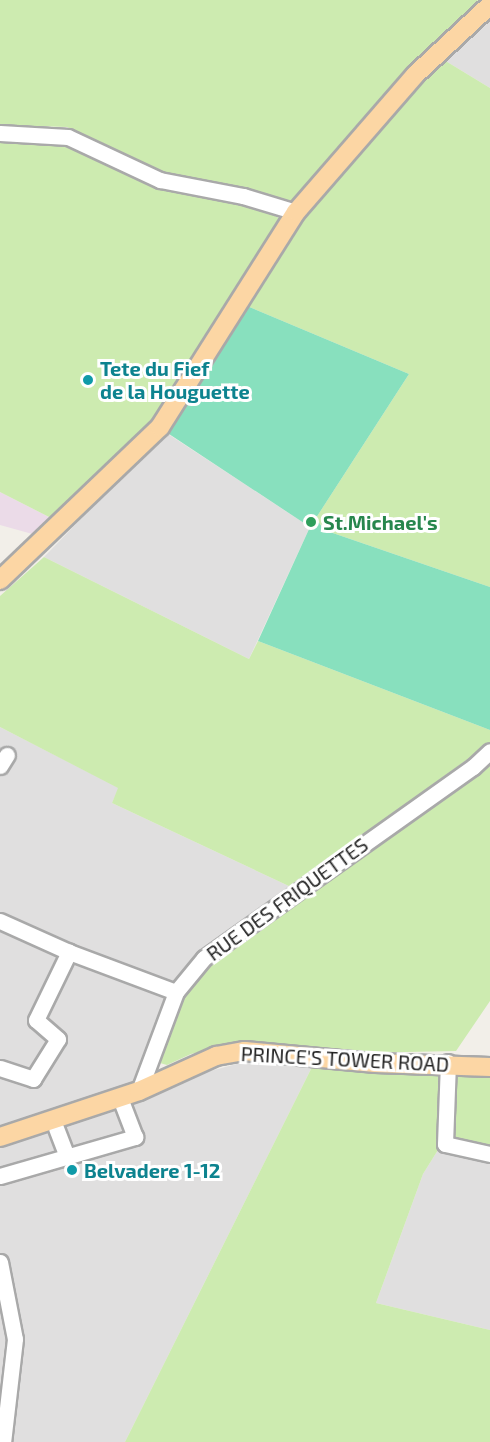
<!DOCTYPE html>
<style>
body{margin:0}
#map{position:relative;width:490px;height:1442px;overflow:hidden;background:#f2efe9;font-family:"Exo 2",sans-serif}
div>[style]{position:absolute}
.residential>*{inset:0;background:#e0dfdf}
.industrial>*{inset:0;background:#ebdbe8}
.grass>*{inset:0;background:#cdebb0}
.pitch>*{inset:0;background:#88e0be}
.roads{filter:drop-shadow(2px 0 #a9a9a9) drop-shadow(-2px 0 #a9a9a9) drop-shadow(0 2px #a9a9a9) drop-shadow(0 -2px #a9a9a9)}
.minor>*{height:15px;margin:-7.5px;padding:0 7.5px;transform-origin:7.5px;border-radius:7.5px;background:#fff}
.major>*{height:18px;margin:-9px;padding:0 9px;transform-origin:9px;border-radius:9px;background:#fcd6a4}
.dots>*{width:16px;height:16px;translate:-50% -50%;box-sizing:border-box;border:3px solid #fff;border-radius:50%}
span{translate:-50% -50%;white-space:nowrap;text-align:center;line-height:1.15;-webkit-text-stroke:6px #fff;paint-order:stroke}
.culture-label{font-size:20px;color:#0d838f;font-weight:700}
.left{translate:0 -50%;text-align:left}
.leisure-label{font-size:20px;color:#27864d;font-weight:700}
.street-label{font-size:20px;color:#222}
</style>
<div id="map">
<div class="residential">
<i style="clip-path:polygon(490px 16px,490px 88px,444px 60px)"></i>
<i style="clip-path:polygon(165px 432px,310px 527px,249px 659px,44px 557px)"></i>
<i style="clip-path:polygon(0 727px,119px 788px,112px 803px,291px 887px,202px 951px,165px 996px,135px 1078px,128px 1087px,0 1127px)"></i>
<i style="clip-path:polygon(248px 1061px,313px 1065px,125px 1442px,0 1442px,0 1146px,140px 1101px,199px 1074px)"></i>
<i style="clip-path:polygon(438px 1150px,490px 1161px,490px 1330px,376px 1303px,423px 1174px)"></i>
</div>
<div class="industrial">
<i style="clip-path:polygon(0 492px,53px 519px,36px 535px,0 525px)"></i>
</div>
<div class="grass">
<i style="clip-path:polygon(0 0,477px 0,479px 1px,394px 87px,299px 199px,287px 202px,146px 168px,67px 127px,0 125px)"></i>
<i style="clip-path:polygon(444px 60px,490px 88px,490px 587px,324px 530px,316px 518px,409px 374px,247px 306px,303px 218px,422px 79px)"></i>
<i style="clip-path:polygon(0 139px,60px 143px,159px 185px,205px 198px,250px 203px,279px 218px,162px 416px,53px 519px,0 492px)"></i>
<i style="clip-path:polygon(44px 557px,249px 659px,258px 641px,490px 730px,490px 743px,291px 887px,112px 803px,118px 788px,0 727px,0 596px)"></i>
<i style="clip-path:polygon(490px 760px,490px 1001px,456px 1051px,356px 1053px,269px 1043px,232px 1044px,191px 1054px,167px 1065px,160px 1063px,187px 989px,208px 963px)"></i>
<i style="clip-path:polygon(313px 1065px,396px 1075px,438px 1072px,444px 1078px,438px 1150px,423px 1174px,376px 1303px,490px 1330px,490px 1442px,125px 1442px)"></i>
<i style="clip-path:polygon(461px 1072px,490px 1076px,490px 1149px,448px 1141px,451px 1080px)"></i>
</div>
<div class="pitch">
<i style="clip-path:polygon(247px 306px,409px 374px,316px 518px,324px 530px,490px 587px,490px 730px,258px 641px,310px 527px,166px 432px)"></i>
</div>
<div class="roads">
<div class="minor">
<i style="left:0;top:133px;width:68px;rotate:3.4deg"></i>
<i style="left:68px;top:137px;width:102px;rotate:25.1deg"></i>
<i style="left:160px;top:180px;width:85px;rotate:10.9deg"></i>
<i style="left:243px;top:196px;width:55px;rotate:16.8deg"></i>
<i style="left:0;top:766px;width:13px;rotate:-58deg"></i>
<i style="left:0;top:921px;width:76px;rotate:24.2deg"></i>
<i style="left:69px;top:952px;width:114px;rotate:20.5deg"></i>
<i style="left:448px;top:1062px;width:82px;rotate:92.1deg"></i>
<i style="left:445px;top:1144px;width:46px;rotate:12.5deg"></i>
<i style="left:0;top:1068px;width:35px;rotate:18deg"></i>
<i style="left:33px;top:1079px;width:47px;rotate:-58deg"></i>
<i style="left:58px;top:1039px;width:29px;rotate:-139deg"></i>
<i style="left:36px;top:1020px;width:76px;rotate:-64.1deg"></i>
<i style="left:139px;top:1091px;width:106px;rotate:-69.5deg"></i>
<i style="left:176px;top:992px;width:44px;rotate:-50.5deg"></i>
<i style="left:204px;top:958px;width:330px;rotate:-35.4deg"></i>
<i style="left:473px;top:767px;width:23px;rotate:-43deg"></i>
<i style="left:56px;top:1128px;width:30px;rotate:69deg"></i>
<i style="left:0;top:1176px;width:141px;rotate:-16.1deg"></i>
<i style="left:135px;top:1137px;width:42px;rotate:-111deg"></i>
<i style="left:0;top:1262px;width:78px;rotate:79deg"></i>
<i style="left:15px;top:1339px;width:104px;rotate:96.6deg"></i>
</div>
<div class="major">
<i style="left:0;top:580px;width:221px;rotate:-43.7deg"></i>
<i style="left:160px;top:427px;width:254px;rotate:-57.7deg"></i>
<i style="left:296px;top:212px;width:181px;rotate:-49deg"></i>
<i style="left:415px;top:75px;width:103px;rotate:-43deg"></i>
<i style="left:0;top:1137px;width:146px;rotate:-18.3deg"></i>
<i style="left:139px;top:1091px;width:85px;rotate:-24.4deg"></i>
<i style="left:216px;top:1056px;width:29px;rotate:-10deg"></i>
<i style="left:245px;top:1051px;width:131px;rotate:5.3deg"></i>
<i style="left:375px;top:1063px;width:115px;rotate:2deg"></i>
</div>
</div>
<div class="dots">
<i style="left:88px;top:380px;background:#0f9aa8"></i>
<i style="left:311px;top:522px;background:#2e9e5b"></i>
<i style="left:72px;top:1170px;background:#0f9aa8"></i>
</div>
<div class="culture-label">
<span class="left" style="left:100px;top:380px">Tete du Fief<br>de la Houguette</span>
<span class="left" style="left:84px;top:1170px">Belvadere 1-12</span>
</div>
<div class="leisure-label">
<span class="left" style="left:323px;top:522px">St.Michael's</span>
</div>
<div class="street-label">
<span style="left:287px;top:899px;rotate:-36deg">RUE DES FRIQUETTES</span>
<span style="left:345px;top:1059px;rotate:3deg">PRINCE'S TOWER ROAD</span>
</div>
</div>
